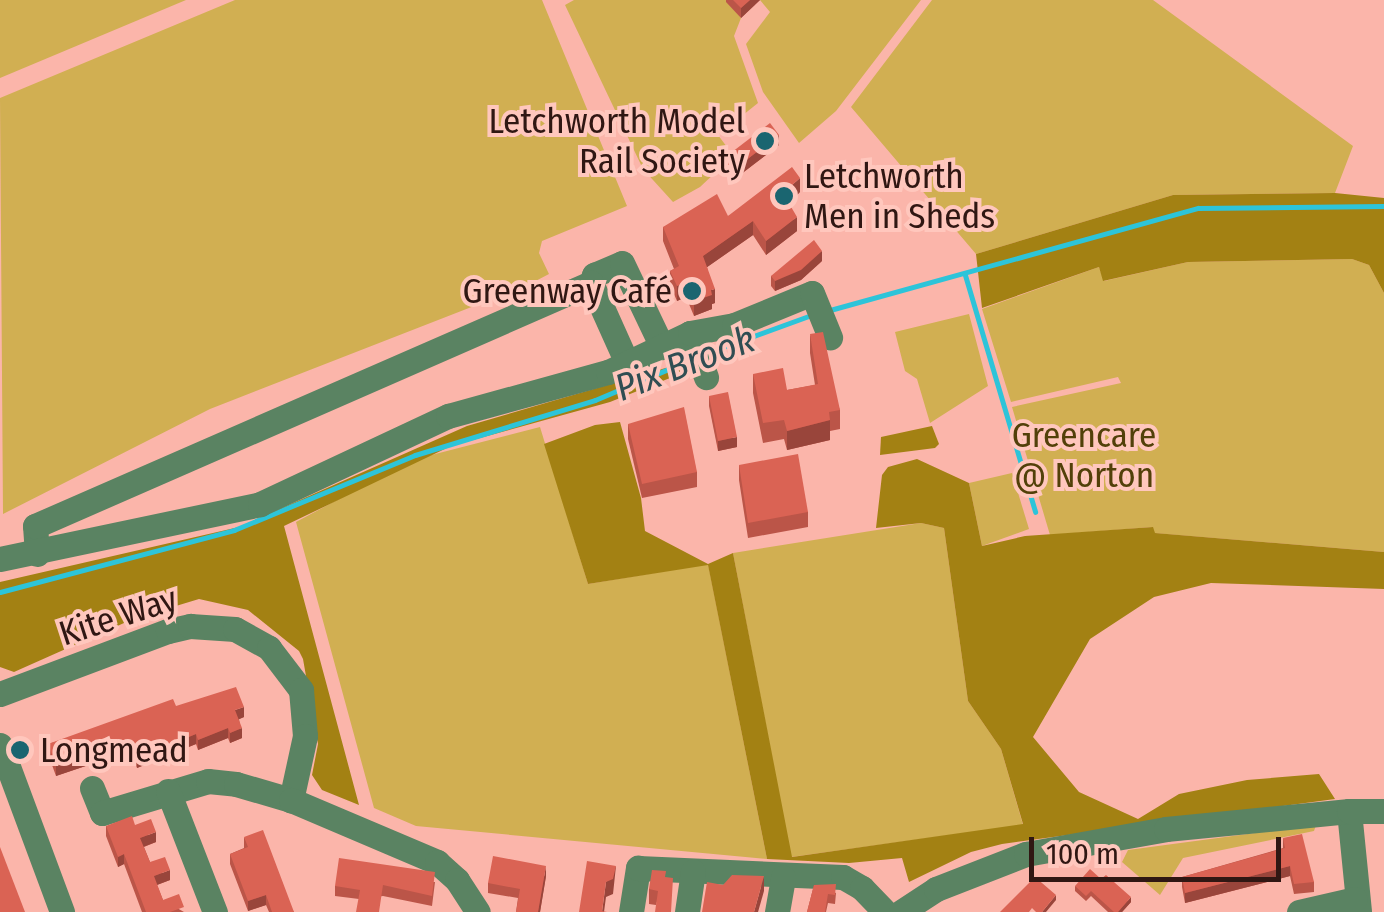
<!DOCTYPE html>
<meta charset="utf-8">
<style>
body{margin:0}
#map{position:relative;width:1384px;height:912px;overflow:hidden;background:#fbb5aa;font-family:"Fira Sans Condensed",sans-serif}
div>[style]{position:absolute}
.green>*{inset:0;background:#d1af52}
.forest>*{inset:0;background:#a38113}
.stream>*{height:5px;margin:-2.5px;padding:0 2.5px;transform-origin:2.5px;border-radius:2.5px;background:#2dc4d9}
.minor>*{height:25px;margin:-12.5px;padding:0 12.5px;transform-origin:12.5px;border-radius:12.5px;background:#5a8362}
.wall>*{inset:0;background:#bb5548}
.shaded-wall>*{inset:0;background:#99453b}
.building>*{inset:0;background:#da6354}
.dots>*{width:28px;height:28px;translate:-50% -50%;box-sizing:border-box;border:5px solid #ffc7bd;border-radius:50%}
span{translate:-50% -50%;white-space:nowrap;text-align:center;line-height:1.15;-webkit-text-stroke:8px #ffc7bd;paint-order:stroke}
.poi-label{font-size:35px;color:#301713}
.right{translate:-100% -50%;text-align:right}
.left{translate:0 -50%;text-align:left}
.park-label{font-size:35px;color:#524009}
.street-label{font-size:35px;color:#301713}
.water-label{font-size:38px;color:#304e53;font-style:italic}
.scale{position:absolute;left:1029px;top:837px;width:252px;height:45px;box-sizing:border-box;border:5px solid #301713;border-top:0;padding-left:12px;font-size:30px;line-height:35px;white-space:nowrap;color:#301713;-webkit-text-stroke:8px #ffc7bd;paint-order:stroke}
</style>
<div id="map">
<div class="green">
<i style="clip-path:polygon(0 0,186px 0,0 78px)"></i>
<i style="clip-path:polygon(235px 0,542px 0,627px 206px,542px 241px,539px 253px,549px 274px,528px 285px,210px 409px,3px 514px,0 98px)"></i>
<i style="clip-path:polygon(574px 0,728px 0,741px 18px,734px 36px,758px 103px,718px 135px,727px 147px,716px 172px,700px 187px,673px 202px,643px 169px,565px 5px)"></i>
<i style="clip-path:polygon(760px 0,921px 0,836px 111px,799px 143px,763px 92px,746px 44px,770px 12px)"></i>
<i style="clip-path:polygon(932px 0,1153px 0,1353px 146px,1335px 193px,1173px 195px,976px 254px,851px 107px)"></i>
<i style="clip-path:polygon(1352px 259px,1369px 265px,1384px 293px,1384px 552px,1154px 533px,1152px 527px,1050px 535px,1012px 407px,1121px 383px,1118px 377px,1011px 402px,982px 309px,1099px 267px,1104px 281px,1188px 262px)"></i>
<i style="clip-path:polygon(969px 314px,988px 386px,930px 423px,917px 379px,905px 371px,895px 332px)"></i>
<i style="clip-path:polygon(540px 427px,588px 584px,708px 564px,767px 859px,416px 826px,374px 808px,296px 522px,412px 460px)"></i>
<i style="clip-path:polygon(1012px 473px,1029px 529px,982px 546px,969px 483px)"></i>
<i style="clip-path:polygon(921px 523px,944px 528px,968px 701px,1001px 749px,1023px 825px,791px 857px,733px 553px)"></i>
<i style="clip-path:polygon(1316px 825px,1314px 831px,1183px 858px,1160px 895px,1122px 862px,1128px 850px)"></i>
</div>
<div class="forest">
<i style="clip-path:polygon(1335px 193px,1384px 198px,1384px 293px,1369px 265px,1352px 259px,1188px 262px,1103px 281px,1099px 267px,982px 308px,976px 254px,1173px 195px)"></i>
<i style="clip-path:polygon(686px 362px,690px 370px,610px 402px,451px 446px,284px 526px,359px 805px,322px 790px,312px 775px,318px 744px,303px 659px,299px 651px,248px 610px,199px 599px,133px 619px,14px 672px,0 667px,0 582px,239px 527px,467px 426px)"></i>
<i style="clip-path:polygon(620px 422px,641px 498px,645px 531px,708px 564px,733px 553px,792px 857px,1023px 824px,1001px 749px,968px 701px,944px 528px,921px 523px,876px 528px,882px 475px,888px 467px,917px 459px,969px 483px,982px 546px,1025px 536px,1153px 527px,1155px 533px,1384px 552px,1384px 589px,1211px 583px,1154px 597px,1090px 639px,1033px 737px,1079px 792px,1138px 819px,1179px 794px,1247px 780px,1319px 774px,1335px 799px,1002px 844px,971px 852px,909px 882px,902px 858px,849px 863px,767px 859px,708px 565px,588px 584px,544px 444px,595px 425px)"></i>
<i style="clip-path:polygon(932px 426px,939px 444px,935px 448px,880px 455px,881px 437px)"></i>
</div>
<div class="stream">
<i style="left:965px;top:275px;width:247px;rotate:73.5deg"></i>
<i style="left:830px;top:310px;width:382px;rotate:-15.5deg"></i>
<i style="left:1198px;top:208px;width:186px;rotate:-0.6deg"></i>
<i style="left:707px;top:353px;width:114px;rotate:-20deg"></i>
<i style="left:0;top:592px;width:242px;rotate:-14.8deg"></i>
<i style="left:234px;top:530px;width:196px;rotate:-22.5deg"></i>
<i style="left:415px;top:455px;width:188px;rotate:-17deg"></i>
<i style="left:595px;top:400px;width:105px;rotate:-22.9deg"></i>
</div>
<div class="minor">
<i style="left:690px;top:333px;width:47px;rotate:70deg"></i>
<i style="left:627px;top:363px;width:88px;rotate:-114.2deg"></i>
<i style="left:591px;top:283px;width:9px;rotate:-69deg"></i>
<i style="left:594px;top:275px;width:30px;rotate:-23deg"></i>
<i style="left:622px;top:263px;width:93px;rotate:64.5deg"></i>
<i style="left:37px;top:554px;width:28px;rotate:-94deg"></i>
<i style="left:35px;top:526px;width:607px;rotate:-23.61deg"></i>
<i style="left:0;top:559px;width:266px;rotate:-11.9deg"></i>
<i style="left:260px;top:504px;width:208px;rotate:-25.1deg"></i>
<i style="left:448px;top:416px;width:166px;rotate:-15.4deg"></i>
<i style="left:608px;top:372px;width:91px;rotate:-25.4deg"></i>
<i style="left:690px;top:333px;width:45px;rotate:-10.3deg"></i>
<i style="left:734px;top:325px;width:84px;rotate:-22.3deg"></i>
<i style="left:812px;top:293px;width:48px;rotate:67.8deg"></i>
<i style="left:0;top:694px;width:179px;rotate:-20.6deg"></i>
<i style="left:168px;top:631px;width:23px;rotate:-13deg"></i>
<i style="left:190px;top:626px;width:45px;rotate:3.8deg"></i>
<i style="left:235px;top:629px;width:39px;rotate:29deg"></i>
<i style="left:269px;top:648px;width:53px;rotate:52.7deg"></i>
<i style="left:301px;top:690px;width:46px;rotate:85deg"></i>
<i style="left:305px;top:736px;width:66px;rotate:102.3deg"></i>
<i style="left:0;top:745px;width:178px;rotate:69.6deg"></i>
<i style="left:92px;top:788px;width:27px;rotate:68deg"></i>
<i style="left:102px;top:813px;width:111px;rotate:-16.8deg"></i>
<i style="left:208px;top:781px;width:28px;rotate:6deg"></i>
<i style="left:236px;top:784px;width:57px;rotate:16.2deg"></i>
<i style="left:291px;top:800px;width:159px;rotate:23deg"></i>
<i style="left:437px;top:862px;width:27px;rotate:42deg"></i>
<i style="left:457px;top:880px;width:38px;rotate:57deg"></i>
<i style="left:168px;top:791px;width:130px;rotate:68.8deg"></i>
<i style="left:1349px;top:811px;width:101px;rotate:84.3deg"></i>
<i style="left:631px;top:912px;width:45px;rotate:-81deg"></i>
<i style="left:638px;top:868px;width:205px;rotate:2.5deg"></i>
<i style="left:843px;top:877px;width:22px;rotate:30deg"></i>
<i style="left:862px;top:888px;width:33px;rotate:46deg"></i>
<i style="left:687px;top:912px;width:41px;rotate:-81.7deg"></i>
<i style="left:777px;top:912px;width:35px;rotate:-80deg"></i>
<i style="left:901px;top:912px;width:42px;rotate:-33.3deg"></i>
<i style="left:936px;top:889px;width:97px;rotate:-21.3deg"></i>
<i style="left:1026px;top:854px;width:142px;rotate:-10.1deg"></i>
<i style="left:1166px;top:829px;width:184px;rotate:-5.6deg"></i>
<i style="left:1349px;top:811px;width:35px"></i>
<i style="left:1299px;top:912px;width:57px;rotate:-13.1deg"></i>
</div>
<div class="wall">
<i style="clip-path:polygon(726px 0,760px 0,741px 18px,726px 2px)"></i>
<i style="clip-path:polygon(779px 145px,732px 181px,723px 169px,723px 159px)"></i>
<i style="clip-path:polygon(800px 192px,789px 203px,797px 231px,766px 255px,753px 235px,707px 267px,715px 303px,712px 304px,712px 309px,694px 316px,686px 297px,677px 301px,670px 285px,670px 271px,674px 269px,663px 241px,663px 227px,728px 216px)"></i>
<i style="clip-path:polygon(822px 261px,801px 280px,775px 291px,771px 286px,771px 276px)"></i>
<i style="clip-path:polygon(810px 334px,840px 410px,840px 429px,830px 431px,830px 440px,787px 450px,784px 439px,763px 443px,753px 393px,753px 374px,787px 390px,815px 385px,810px 353px)"></i>
<i style="clip-path:polygon(709px 396px,737px 447px,718px 451px,709px 406px)"></i>
<i style="clip-path:polygon(628px 424px,697px 472px,697px 487px,642px 498px,628px 439px)"></i>
<i style="clip-path:polygon(739px 465px,808px 512px,808px 527px,748px 538px,739px 480px)"></i>
<i style="clip-path:polygon(176px 706px,244px 717px,239px 719px,242px 738px,230px 743px,228px 738px,198px 750px,196px 744px,137px 768px,130px 751px,56px 776px,48px 754px,48px 744px)"></i>
<i style="clip-path:polygon(135px 825px,156px 842px,144px 847px,150px 862px,170px 880px,157px 885px,163px 900px,184px 912px,142px 912px,124px 864px,118px 867px,106px 836px,106px 826px)"></i>
<i style="clip-path:polygon(244px 837px,294px 912px,269px 912px,266px 905px,248px 911px,230px 864px,230px 854px,244px 848px)"></i>
<i style="clip-path:polygon(1283px 838px,1314px 882px,1314px 892px,1294px 894px,1290px 876px,1185px 903px,1182px 887px,1182px 877px,1283px 848px)"></i>
<i style="clip-path:polygon(666px 871px,656px 905px,649px 904px,649px 889px)"></i>
<i style="clip-path:polygon(546px 876px,540px 912px,516px 912px,518px 898px,488px 893px,488px 883px)"></i>
<i style="clip-path:polygon(435px 882px,432px 906px,383px 896px,359px 899px,335px 896px,335px 886px)"></i>
<i style="clip-path:polygon(814px 885px,836px 893px,835px 904px,828px 903px,826px 912px,807px 912px)"></i>
<i style="clip-path:polygon(1075px 886px,1131px 902px,1122px 912px,1108px 912px,1091px 896px,1086px 901px,1075px 891px)"></i>
</div>
<div class="shaded-wall">
<i style="clip-path:polygon(750px 0,760px 0,741px 18px,741px 8px)"></i>
<i style="clip-path:polygon(779px 135px,779px 145px,732px 181px,732px 171px)"></i>
<i style="clip-path:polygon(800px 178px,800px 192px,783px 208px,783px 193px)"></i>
<i style="clip-path:polygon(797px 217px,797px 231px,766px 255px,766px 241px)"></i>
<i style="clip-path:polygon(753px 221px,753px 235px,703px 270px,703px 256px)"></i>
<i style="clip-path:polygon(822px 251px,822px 261px,801px 280px,775px 291px,775px 281px)"></i>
<i style="clip-path:polygon(686px 283px,686px 297px,677px 301px,677px 286px)"></i>
<i style="clip-path:polygon(715px 289px,715px 303px,712px 304px,712px 309px,694px 316px,694px 301px,711px 290px)"></i>
<i style="clip-path:polygon(830px 420px,830px 440px,787px 450px,787px 431px)"></i>
<i style="clip-path:polygon(737px 437px,737px 447px,718px 451px,718px 441px)"></i>
<i style="clip-path:polygon(244px 707px,244px 717px,235px 721px,235px 710px)"></i>
<i style="clip-path:polygon(228px 728px,228px 738px,198px 750px,198px 740px)"></i>
<i style="clip-path:polygon(242px 728px,242px 738px,230px 743px,230px 733px)"></i>
<i style="clip-path:polygon(196px 734px,196px 744px,137px 768px,137px 758px)"></i>
<i style="clip-path:polygon(130px 741px,130px 751px,56px 776px,56px 766px)"></i>
<i style="clip-path:polygon(156px 832px,156px 842px,140px 848px,140px 838px)"></i>
<i style="clip-path:polygon(124px 854px,124px 864px,118px 867px,118px 857px)"></i>
<i style="clip-path:polygon(546px 866px,546px 876px,540px 912px,538px 912px)"></i>
<i style="clip-path:polygon(616px 866px,613px 894px,606px 897px,604px 912px,602px 912px,606px 882px)"></i>
<i style="clip-path:polygon(1290px 866px,1290px 876px,1185px 903px,1185px 893px)"></i>
<i style="clip-path:polygon(170px 870px,170px 880px,154px 886px,154px 876px)"></i>
<i style="clip-path:polygon(764px 876px,764px 891px,758px 912px,754px 912px)"></i>
<i style="clip-path:polygon(266px 895px,266px 905px,248px 911px,248px 901px)"></i>
<i style="clip-path:polygon(1056px 895px,1056px 900px,1046px 912px,1042px 912px)"></i>
<i style="clip-path:polygon(1131px 897px,1131px 902px,1122px 912px,1118px 912px)"></i>
</div>
<div class="building">
<i style="clip-path:polygon(733px 0,750px 0,741px 8px)"></i>
<i style="clip-path:polygon(770px 123px,779px 135px,732px 171px,723px 159px)"></i>
<i style="clip-path:polygon(792px 167px,800px 178px,783px 193px,797px 217px,766px 241px,753px 221px,703px 256px,715px 289px,711px 290px,712px 295px,694px 301px,686px 283px,677px 286px,670px 271px,679px 266px,663px 227px,717px 194px,728px 216px)"></i>
<i style="clip-path:polygon(814px 240px,822px 251px,801px 270px,775px 281px,771px 276px)"></i>
<i style="clip-path:polygon(823px 332px,840px 410px,829px 412px,830px 420px,787px 431px,784px 420px,763px 423px,753px 374px,783px 368px,787px 390px,818px 384px,810px 334px)"></i>
<i style="clip-path:polygon(728px 392px,737px 437px,718px 441px,709px 396px)"></i>
<i style="clip-path:polygon(684px 407px,697px 472px,642px 484px,628px 424px)"></i>
<i style="clip-path:polygon(798px 454px,808px 512px,748px 523px,739px 465px)"></i>
<i style="clip-path:polygon(236px 687px,244px 707px,235px 710px,242px 728px,230px 733px,228px 728px,198px 740px,196px 734px,137px 758px,130px 741px,56px 766px,48px 744px,173px 699px,176px 706px)"></i>
<i style="clip-path:polygon(132px 816px,135px 825px,151px 819px,156px 832px,140px 838px,150px 862px,165px 857px,170px 870px,154px 876px,163px 900px,179px 894px,184px 907px,170px 912px,146px 912px,124px 854px,118px 857px,106px 826px)"></i>
<i style="clip-path:polygon(263px 830px,294px 912px,272px 912px,266px 895px,248px 901px,230px 854px,248px 847px,244px 837px)"></i>
<i style="clip-path:polygon(1302px 834px,1314px 882px,1294px 884px,1290px 866px,1185px 893px,1182px 877px,1285px 848px,1283px 838px)"></i>
<i style="clip-path:polygon(0 847px,25px 912px,0 912px)"></i>
<i style="clip-path:polygon(493px 856px,546px 866px,538px 912px,516px 912px,520px 889px,488px 883px)"></i>
<i style="clip-path:polygon(339px 858px,435px 872px,432px 896px,383px 885px,379px 912px,356px 912px,360px 890px,335px 886px)"></i>
<i style="clip-path:polygon(587px 861px,616px 866px,613px 879px,606px 882px,602px 911px,607px 912px,579px 912px)"></i>
<i style="clip-path:polygon(1090px 869px,1101px 879px,1106px 875px,1131px 897px,1118px 912px,1114px 912px,1091px 891px,1086px 896px,1075px 886px)"></i>
<i style="clip-path:polygon(652px 870px,666px 871px,665px 877px,673px 878px,671px 912px,655px 912px,658px 891px,649px 889px)"></i>
<i style="clip-path:polygon(732px 875px,764px 876px,754px 912px,702px 912px,707px 882px,723px 885px)"></i>
<i style="clip-path:polygon(1035px 877px,1056px 895px,1042px 912px,1036px 912px,1032px 908px,1029px 912px,1000px 912px)"></i>
<i style="clip-path:polygon(836px 884px,835px 895px,828px 894px,825px 912px,807px 912px,814px 885px)"></i>
</div>
<div class="dots">
<i style="left:765px;top:141px;background:#1a6570"></i>
<i style="left:784px;top:196px;background:#1a6570"></i>
<i style="left:692px;top:291px;background:#1a6570"></i>
<i style="left:20px;top:750px;background:#1a6570"></i>
</div>
<div class="poi-label">
<span class="right" style="left:745px;top:141px">Letchworth Model<br>Rail Society</span>
<span class="left" style="left:804px;top:196px">Letchworth<br>Men in Sheds</span>
<span class="right" style="left:672px;top:291px">Greenway Café</span>
<span class="left" style="left:40px;top:750px">Longmead</span>
</div>
<div class="park-label">
<span style="left:1084px;top:455px">Greencare<br>@ Norton</span>
</div>
<div class="street-label">
<span style="left:118px;top:616px;rotate:-18deg">Kite Way</span>
</div>
<div class="water-label">
<span style="left:685px;top:364px;rotate:-21deg">Pix Brook</span>
</div>
<div class="scale">100 m</div>
</div>
